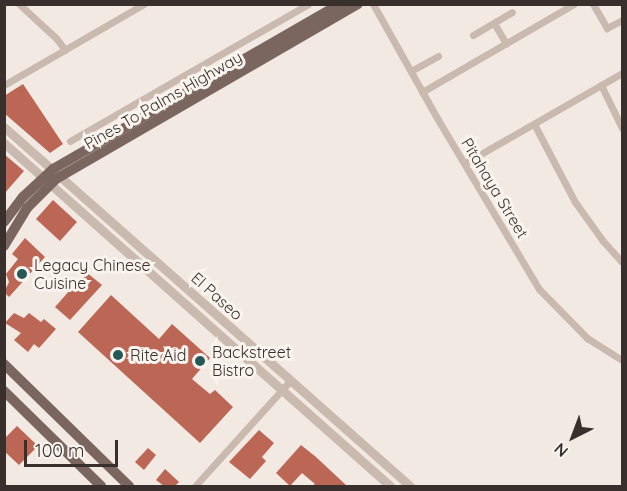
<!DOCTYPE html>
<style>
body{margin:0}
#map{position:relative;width:627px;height:491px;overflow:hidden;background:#f2e9e2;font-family:Quicksand,sans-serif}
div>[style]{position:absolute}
.building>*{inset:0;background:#bc6756}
.minor>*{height:7px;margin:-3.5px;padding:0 3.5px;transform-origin:3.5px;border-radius:3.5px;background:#cab9af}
.tertiary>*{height:9px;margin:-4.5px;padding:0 4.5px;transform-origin:4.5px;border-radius:4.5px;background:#cab9af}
.primary>*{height:10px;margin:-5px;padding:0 5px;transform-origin:5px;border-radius:5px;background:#7a665f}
.dots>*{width:16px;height:16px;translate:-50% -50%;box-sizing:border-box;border:3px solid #faf4ef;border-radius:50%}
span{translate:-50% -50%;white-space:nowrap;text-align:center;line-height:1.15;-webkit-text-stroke:6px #faf4ef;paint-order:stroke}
.street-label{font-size:16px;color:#392f2c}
.poi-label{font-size:16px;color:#392f2c}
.left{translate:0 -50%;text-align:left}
.frame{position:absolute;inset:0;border:6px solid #392f2c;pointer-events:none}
.north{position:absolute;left:543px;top:407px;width:60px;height:60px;-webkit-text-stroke:4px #faf4ef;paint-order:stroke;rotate:222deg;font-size:16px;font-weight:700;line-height:24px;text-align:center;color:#392f2c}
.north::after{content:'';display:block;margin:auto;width:21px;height:27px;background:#392f2c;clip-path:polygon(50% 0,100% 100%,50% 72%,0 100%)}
.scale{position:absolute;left:24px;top:440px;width:94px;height:27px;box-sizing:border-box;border:3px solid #392f2c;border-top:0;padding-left:8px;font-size:18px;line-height:21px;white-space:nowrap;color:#392f2c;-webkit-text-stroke:4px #faf4ef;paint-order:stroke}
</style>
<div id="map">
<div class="building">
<i style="clip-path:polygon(23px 84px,63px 144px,50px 153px,4px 113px,4px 96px)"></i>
<i style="clip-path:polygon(4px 154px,24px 171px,4px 194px)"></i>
<i style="clip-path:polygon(53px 200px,77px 222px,60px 241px,36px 219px)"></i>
<i style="clip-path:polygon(25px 238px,45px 257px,9px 297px,4px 292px,9px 282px,6px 274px,18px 259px,12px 254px)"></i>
<i style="clip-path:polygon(86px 272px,102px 285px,70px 320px,55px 307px)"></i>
<i style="clip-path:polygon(111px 295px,159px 339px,172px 324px,210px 358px,192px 379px,210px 394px,215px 390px,233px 407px,200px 443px,78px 332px)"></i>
<i style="clip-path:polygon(14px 313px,24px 318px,29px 313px,41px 322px,44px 319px,56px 329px,39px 348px,34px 344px,28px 352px,14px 340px,21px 333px,5px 323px)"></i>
<i style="clip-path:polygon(17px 426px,38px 446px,19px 465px,4px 451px,4px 439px)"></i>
<i style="clip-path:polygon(259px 430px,274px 443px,262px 457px,266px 461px,250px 479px,229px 462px)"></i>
<i style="clip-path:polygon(301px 445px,316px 457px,347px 486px,312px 486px,315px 484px,302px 473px,290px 486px,276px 473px)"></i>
<i style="clip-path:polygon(148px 448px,156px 455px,144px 470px,135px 462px)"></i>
<i style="clip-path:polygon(165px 469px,179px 482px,175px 486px,164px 486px,156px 480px)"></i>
</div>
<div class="minor">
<i style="left:19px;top:4px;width:50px;rotate:42.6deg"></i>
<i style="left:56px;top:38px;width:15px;rotate:53deg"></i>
<i style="left:373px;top:4px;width:131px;rotate:60.7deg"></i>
<i style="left:437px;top:118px;width:199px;rotate:59.2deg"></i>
<i style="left:539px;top:289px;width:69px;rotate:45.6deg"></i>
<i style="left:587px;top:338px;width:41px;rotate:32.2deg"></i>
<i style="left:593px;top:4px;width:28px;rotate:60deg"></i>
<i style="left:607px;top:28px;width:17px;rotate:-28deg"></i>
<i style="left:494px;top:23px;width:24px;rotate:60deg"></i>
<i style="left:473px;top:35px;width:45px;rotate:-30.5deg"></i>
<i style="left:411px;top:71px;width:31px;rotate:-29deg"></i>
<i style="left:4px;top:85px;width:162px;rotate:-30.1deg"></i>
<i style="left:601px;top:85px;width:48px;rotate:64deg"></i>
<i style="left:422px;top:92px;width:176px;rotate:-30.1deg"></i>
<i style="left:534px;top:124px;width:88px;rotate:62.3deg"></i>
<i style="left:575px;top:202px;width:48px;rotate:54.3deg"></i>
<i style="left:603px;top:241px;width:28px;rotate:48deg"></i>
<i style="left:70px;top:141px;width:275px;rotate:-29.9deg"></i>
<i style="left:465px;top:163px;width:181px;rotate:-29.8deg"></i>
<i style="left:195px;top:486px;width:142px;rotate:-47.9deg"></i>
</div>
<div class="tertiary">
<i style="left:4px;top:127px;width:542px;rotate:41.48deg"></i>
<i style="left:4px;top:143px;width:516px;rotate:41.62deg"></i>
</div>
<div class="primary">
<i style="left:4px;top:222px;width:31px;rotate:-53deg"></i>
<i style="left:23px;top:197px;width:41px;rotate:-43deg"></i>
<i style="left:53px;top:169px;width:331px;rotate:-29.9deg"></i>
<i style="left:4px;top:246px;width:44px;rotate:-58.8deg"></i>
<i style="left:27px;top:208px;width:41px;rotate:-45deg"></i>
<i style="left:56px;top:179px;width:349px;rotate:-30.1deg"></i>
<i style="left:4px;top:364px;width:175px;rotate:44.3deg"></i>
<i style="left:4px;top:391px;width:136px;rotate:44.4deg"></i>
</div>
<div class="dots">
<i style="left:22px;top:274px;background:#255857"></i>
<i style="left:118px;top:355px;background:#255857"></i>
<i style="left:200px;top:361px;background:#255857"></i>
</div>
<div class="street-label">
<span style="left:163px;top:100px;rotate:-30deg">Pines To Palms Highway</span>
<span style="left:495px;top:188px;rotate:59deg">Pitahaya Street</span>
<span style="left:217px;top:296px;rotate:42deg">El Paseo</span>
</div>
<div class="poi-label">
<span class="left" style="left:34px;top:274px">Legacy Chinese<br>Cuisine</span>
<span class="left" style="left:212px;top:361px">Backstreet<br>Bistro</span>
<span class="left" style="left:130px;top:355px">Rite Aid</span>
</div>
<div class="frame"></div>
<div class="north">N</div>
<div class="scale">100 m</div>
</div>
